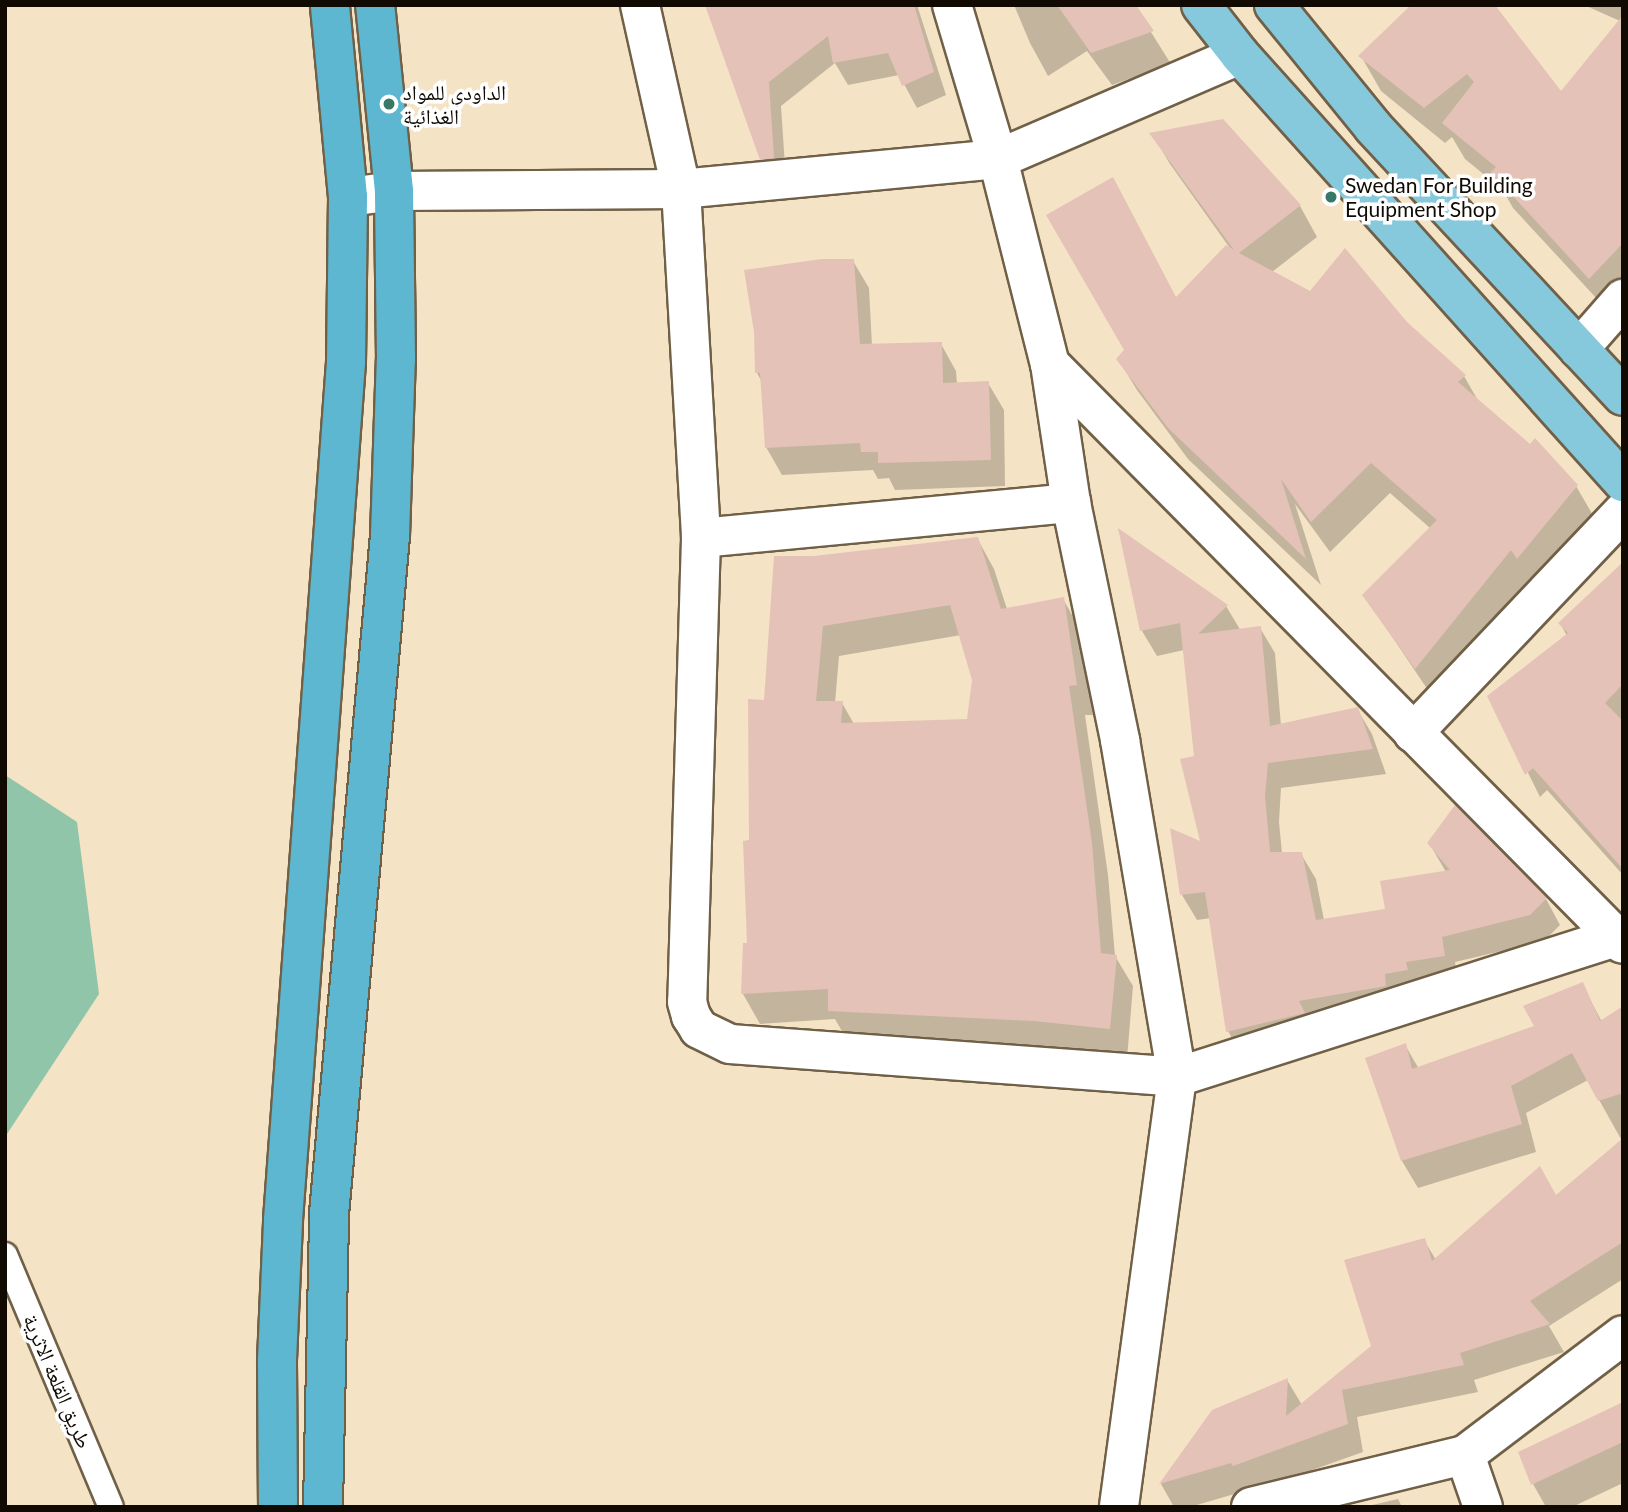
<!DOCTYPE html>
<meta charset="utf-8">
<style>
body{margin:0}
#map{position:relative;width:1628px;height:1512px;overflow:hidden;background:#f4e3c5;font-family:Lato,"Noto Naskh Arabic",sans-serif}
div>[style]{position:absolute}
.green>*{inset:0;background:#90c5a9}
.shadow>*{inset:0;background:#0003}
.building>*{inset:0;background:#e5c2b7}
.roads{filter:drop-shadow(2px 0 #706047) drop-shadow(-2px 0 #706047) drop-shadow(0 2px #706047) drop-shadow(0 -2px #706047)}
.service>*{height:24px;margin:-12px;padding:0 12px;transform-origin:12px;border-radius:12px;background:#fff}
.minor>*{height:38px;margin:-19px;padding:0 19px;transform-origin:19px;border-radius:19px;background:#fff}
.primary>*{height:38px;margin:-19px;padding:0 19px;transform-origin:19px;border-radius:19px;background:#86c9dc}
.trunk>*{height:38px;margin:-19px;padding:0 19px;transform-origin:19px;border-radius:19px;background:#5eb7d0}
.dots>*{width:19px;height:19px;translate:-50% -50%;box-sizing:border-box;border:4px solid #fff;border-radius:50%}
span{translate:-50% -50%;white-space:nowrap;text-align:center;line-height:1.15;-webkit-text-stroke:7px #fff;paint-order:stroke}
.poi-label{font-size:21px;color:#100a03}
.left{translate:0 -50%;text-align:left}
.street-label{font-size:21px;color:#100a03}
.frame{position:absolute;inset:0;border:7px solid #100a03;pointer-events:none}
</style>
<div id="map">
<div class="green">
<i style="clip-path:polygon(5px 775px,77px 822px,99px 994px,5px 1137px)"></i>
</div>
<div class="shadow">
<i style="clip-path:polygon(712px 5px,917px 5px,946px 95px,917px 108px,899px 75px,848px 85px,835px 63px,781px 106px,786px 181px,775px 182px,761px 159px)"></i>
<i style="clip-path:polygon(1014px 5px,1134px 5px,1171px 64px,1112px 85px,1087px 51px,1048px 76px,1030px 43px)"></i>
<i style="clip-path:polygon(1414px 5px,1623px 127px,1623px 300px,1610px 313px,1513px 208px,1503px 190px,1465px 159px,1452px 137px,1445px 143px,1381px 91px,1361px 56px)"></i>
<i style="clip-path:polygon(1584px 5px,1623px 5px,1623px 86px,1620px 21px)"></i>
<i style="clip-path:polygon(1152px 134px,1300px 206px,1317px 237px,1272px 272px,1311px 293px,1405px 324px,1464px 376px,1480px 404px,1576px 486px,1594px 517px,1536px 589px,1530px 580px,1434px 699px,1364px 595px,1430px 528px,1390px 493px,1330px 552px,1295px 504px,1321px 585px,1188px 459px,1137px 390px,1118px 359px,1176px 299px,1232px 251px,1170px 164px)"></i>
<i style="clip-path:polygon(853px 261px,869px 288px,872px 346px,941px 344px,956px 371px,957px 384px,988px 383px,1004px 410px,1005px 486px,895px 490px,889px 478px,878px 479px,873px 470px,782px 475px,766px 447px,762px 382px,757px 373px)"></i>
<i style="clip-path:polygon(1121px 532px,1226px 606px,1241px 631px,1260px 628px,1275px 653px,1281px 726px,1357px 709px,1372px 734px,1386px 774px,1281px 788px,1279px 822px,1282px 853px,1301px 854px,1316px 879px,1324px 920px,1387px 911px,1446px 872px,1429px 843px,1455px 808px,1546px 899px,1560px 925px,1544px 941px,1455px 962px,1458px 981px,1242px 1056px,1228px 1031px,1211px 918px,1197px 920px,1182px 895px,1203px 844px,1184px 650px,1157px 656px,1142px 631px)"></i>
<i style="clip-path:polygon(evenodd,977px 538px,994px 569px,1007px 609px,1063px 599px,1080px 629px,1093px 715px,1085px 715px,1108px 875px,1115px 956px,1133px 986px,1127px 1059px,847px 1040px,835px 1019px,760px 1024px,743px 994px,748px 945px,751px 841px,766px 702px,814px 558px,977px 538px,961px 635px,973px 680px,969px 721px,854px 724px,842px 703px,835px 703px,839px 656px,961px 635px)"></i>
<i style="clip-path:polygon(1623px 565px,1623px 875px,1547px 790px,1540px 797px,1490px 696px,1567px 636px,1560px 623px)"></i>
<i style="clip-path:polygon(1582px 984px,1602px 1022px,1623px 1009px,1623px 1279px,1549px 1326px,1564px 1352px,1474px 1380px,1478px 1392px,1357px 1417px,1363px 1452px,1250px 1492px,1248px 1490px,1190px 1507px,1174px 1507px,1161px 1484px,1213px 1411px,1287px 1380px,1302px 1405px,1373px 1347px,1424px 1240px,1436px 1260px,1555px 1197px,1622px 1141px,1588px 1080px,1526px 1113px,1536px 1152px,1418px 1188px,1402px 1161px,1367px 1059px,1405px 1045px,1419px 1069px,1537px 1027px)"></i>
<i style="clip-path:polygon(1623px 1404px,1623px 1483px,1572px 1507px,1546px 1507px,1533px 1484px)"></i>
<i style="clip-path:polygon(1398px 1499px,1402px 1507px,1364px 1507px)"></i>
</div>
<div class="building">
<i style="clip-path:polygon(705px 5px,914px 5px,934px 72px,902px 86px,888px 53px,833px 63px,828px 36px,769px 82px,774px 158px,760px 160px)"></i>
<i style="clip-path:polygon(1057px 5px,1136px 5px,1154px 31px,1091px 53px)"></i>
<i style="clip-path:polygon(1411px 5px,1495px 5px,1561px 91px,1623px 15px,1623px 243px,1589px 279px,1491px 172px,1496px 167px,1442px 123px,1474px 82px,1467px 74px,1424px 108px,1358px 56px)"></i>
<i style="clip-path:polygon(1223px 119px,1301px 205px,1239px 253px,1310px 291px,1345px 248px,1407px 322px,1466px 375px,1458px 382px,1530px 444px,1535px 438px,1578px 485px,1517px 559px,1511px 550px,1415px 669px,1362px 595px,1437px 520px,1371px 463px,1311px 522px,1281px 479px,1306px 559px,1168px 428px,1116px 359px,1124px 350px,1046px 215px,1113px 177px,1176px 297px,1226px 245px,1234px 250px,1149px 133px)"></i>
<i style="clip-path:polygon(821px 259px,854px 259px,860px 344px,942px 342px,943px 383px,989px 381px,991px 460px,878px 463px,878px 452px,861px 452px,860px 443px,765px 448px,760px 373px,755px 373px,754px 332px,744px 270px)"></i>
<i style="clip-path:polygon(1118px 528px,1228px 605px,1198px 634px,1261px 626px,1270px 726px,1358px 707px,1373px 749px,1268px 763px,1265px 796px,1270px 852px,1302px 852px,1316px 920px,1385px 909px,1380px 881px,1450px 870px,1427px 843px,1455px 805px,1547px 898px,1530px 915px,1442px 937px,1445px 956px,1406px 962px,1408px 970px,1385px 974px,1386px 986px,1299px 1001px,1305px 1013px,1226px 1032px,1205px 892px,1180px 895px,1170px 828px,1200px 841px,1180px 759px,1194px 756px,1180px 623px,1140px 631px)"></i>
<i style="clip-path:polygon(evenodd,978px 537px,1001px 609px,1064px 597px,1077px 685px,1069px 686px,1092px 843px,1101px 953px,1117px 955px,1110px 1029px,1034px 1021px,828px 1011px,828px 989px,741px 994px,743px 943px,747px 943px,743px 841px,749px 840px,748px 699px,764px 700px,774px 556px,814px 556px,978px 537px,950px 605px,972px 680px,967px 719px,841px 723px,843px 701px,816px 701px,823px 626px,950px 605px)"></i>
<i style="clip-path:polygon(1623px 562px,1623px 684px,1605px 703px,1623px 721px,1623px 869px,1533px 768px,1525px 775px,1487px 696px,1568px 633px,1558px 623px)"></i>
<i style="clip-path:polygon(1583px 982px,1600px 1021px,1623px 1006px,1623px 1093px,1598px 1101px,1572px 1053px,1511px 1086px,1522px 1124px,1401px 1161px,1365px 1058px,1406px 1043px,1412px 1069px,1534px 1026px,1523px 1006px)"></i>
<i style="clip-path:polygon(1623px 1138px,1623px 1242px,1530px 1301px,1550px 1324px,1460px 1353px,1464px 1365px,1342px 1390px,1348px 1424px,1233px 1466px,1231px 1463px,1159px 1484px,1212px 1410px,1288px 1378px,1286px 1416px,1371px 1346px,1344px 1260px,1425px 1238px,1432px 1261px,1540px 1166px,1556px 1195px)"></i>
<i style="clip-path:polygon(1623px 1402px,1623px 1442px,1531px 1485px,1518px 1452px)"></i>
</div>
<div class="roads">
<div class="service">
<i style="left:5px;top:1255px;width:273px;rotate:67.2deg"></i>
</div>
<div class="minor">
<i style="left:640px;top:5px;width:189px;rotate:77.4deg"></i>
<i style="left:681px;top:189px;width:350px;rotate:86.7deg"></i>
<i style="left:701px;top:538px;width:464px;rotate:91.7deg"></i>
<i style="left:687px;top:1002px;width:15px;rotate:74deg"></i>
<i style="left:691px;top:1016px;width:15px;rotate:58deg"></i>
<i style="left:699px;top:1029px;width:34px;rotate:26deg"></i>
<i style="left:730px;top:1044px;width:448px;rotate:4.2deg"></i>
<i style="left:1177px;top:1077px;width:461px;rotate:-17.7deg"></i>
<i style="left:952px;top:5px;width:161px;rotate:73.4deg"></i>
<i style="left:998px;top:159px;width:211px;rotate:75.8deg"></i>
<i style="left:1050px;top:364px;width:141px;rotate:81.4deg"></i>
<i style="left:1071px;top:503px;width:242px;rotate:78.3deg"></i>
<i style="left:1120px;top:740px;width:342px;rotate:80.4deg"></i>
<i style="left:1177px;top:1077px;width:434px;rotate:97.7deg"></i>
<i style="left:348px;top:197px;width:46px;rotate:-7.4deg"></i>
<i style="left:394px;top:191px;width:287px;rotate:-0.4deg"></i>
<i style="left:681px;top:189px;width:318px;rotate:-5.4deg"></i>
<i style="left:998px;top:159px;width:263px;rotate:-23.3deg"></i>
<i style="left:1579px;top:349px;width:67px;rotate:-48.7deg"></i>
<i style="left:1050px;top:364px;width:815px;rotate:45.35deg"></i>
<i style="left:701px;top:538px;width:372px;rotate:-5.4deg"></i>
<i style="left:1413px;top:733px;width:305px;rotate:-46.5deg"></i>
<i style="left:1465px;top:1455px;width:55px;rotate:70.9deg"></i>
<i style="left:1251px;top:1507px;width:220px;rotate:-13.7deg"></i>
<i style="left:1465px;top:1455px;width:198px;rotate:-37.2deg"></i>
</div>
<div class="primary">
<i style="left:1201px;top:5px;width:63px;rotate:52deg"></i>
<i style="left:1240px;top:55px;width:574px;rotate:48.11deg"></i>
<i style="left:1274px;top:5px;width:157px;rotate:50.9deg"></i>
<i style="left:1373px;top:127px;width:367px;rotate:47.1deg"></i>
</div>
<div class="trunk">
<i style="left:278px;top:1507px;width:147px;rotate:-90.4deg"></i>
<i style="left:277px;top:1360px;width:140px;rotate:-87.5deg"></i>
<i style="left:283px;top:1220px;width:860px;rotate:-85.8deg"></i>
<i style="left:346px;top:362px;width:165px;rotate:-89.3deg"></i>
<i style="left:348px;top:197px;width:193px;rotate:-95.4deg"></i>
<i style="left:323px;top:1507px;width:293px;rotate:-88.8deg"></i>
<i style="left:329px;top:1214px;width:681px;rotate:-84.86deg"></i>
<i style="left:390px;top:536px;width:177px;rotate:-88.1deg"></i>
<i style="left:396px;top:359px;width:168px;rotate:-90.7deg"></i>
<i style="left:394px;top:191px;width:187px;rotate:-95.8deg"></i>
</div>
</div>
<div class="dots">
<i style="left:389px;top:104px;background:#387866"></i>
<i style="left:1331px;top:197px;background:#387866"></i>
</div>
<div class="poi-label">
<span class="left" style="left:403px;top:104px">الداودي للمواد<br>الغذائية</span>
<span class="left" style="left:1345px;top:197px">Swedan For Building<br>Equipment Shop</span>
</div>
<div class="street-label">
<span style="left:58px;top:1381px;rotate:67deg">طريق القلعة الاثرية</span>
</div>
<div class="frame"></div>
</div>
